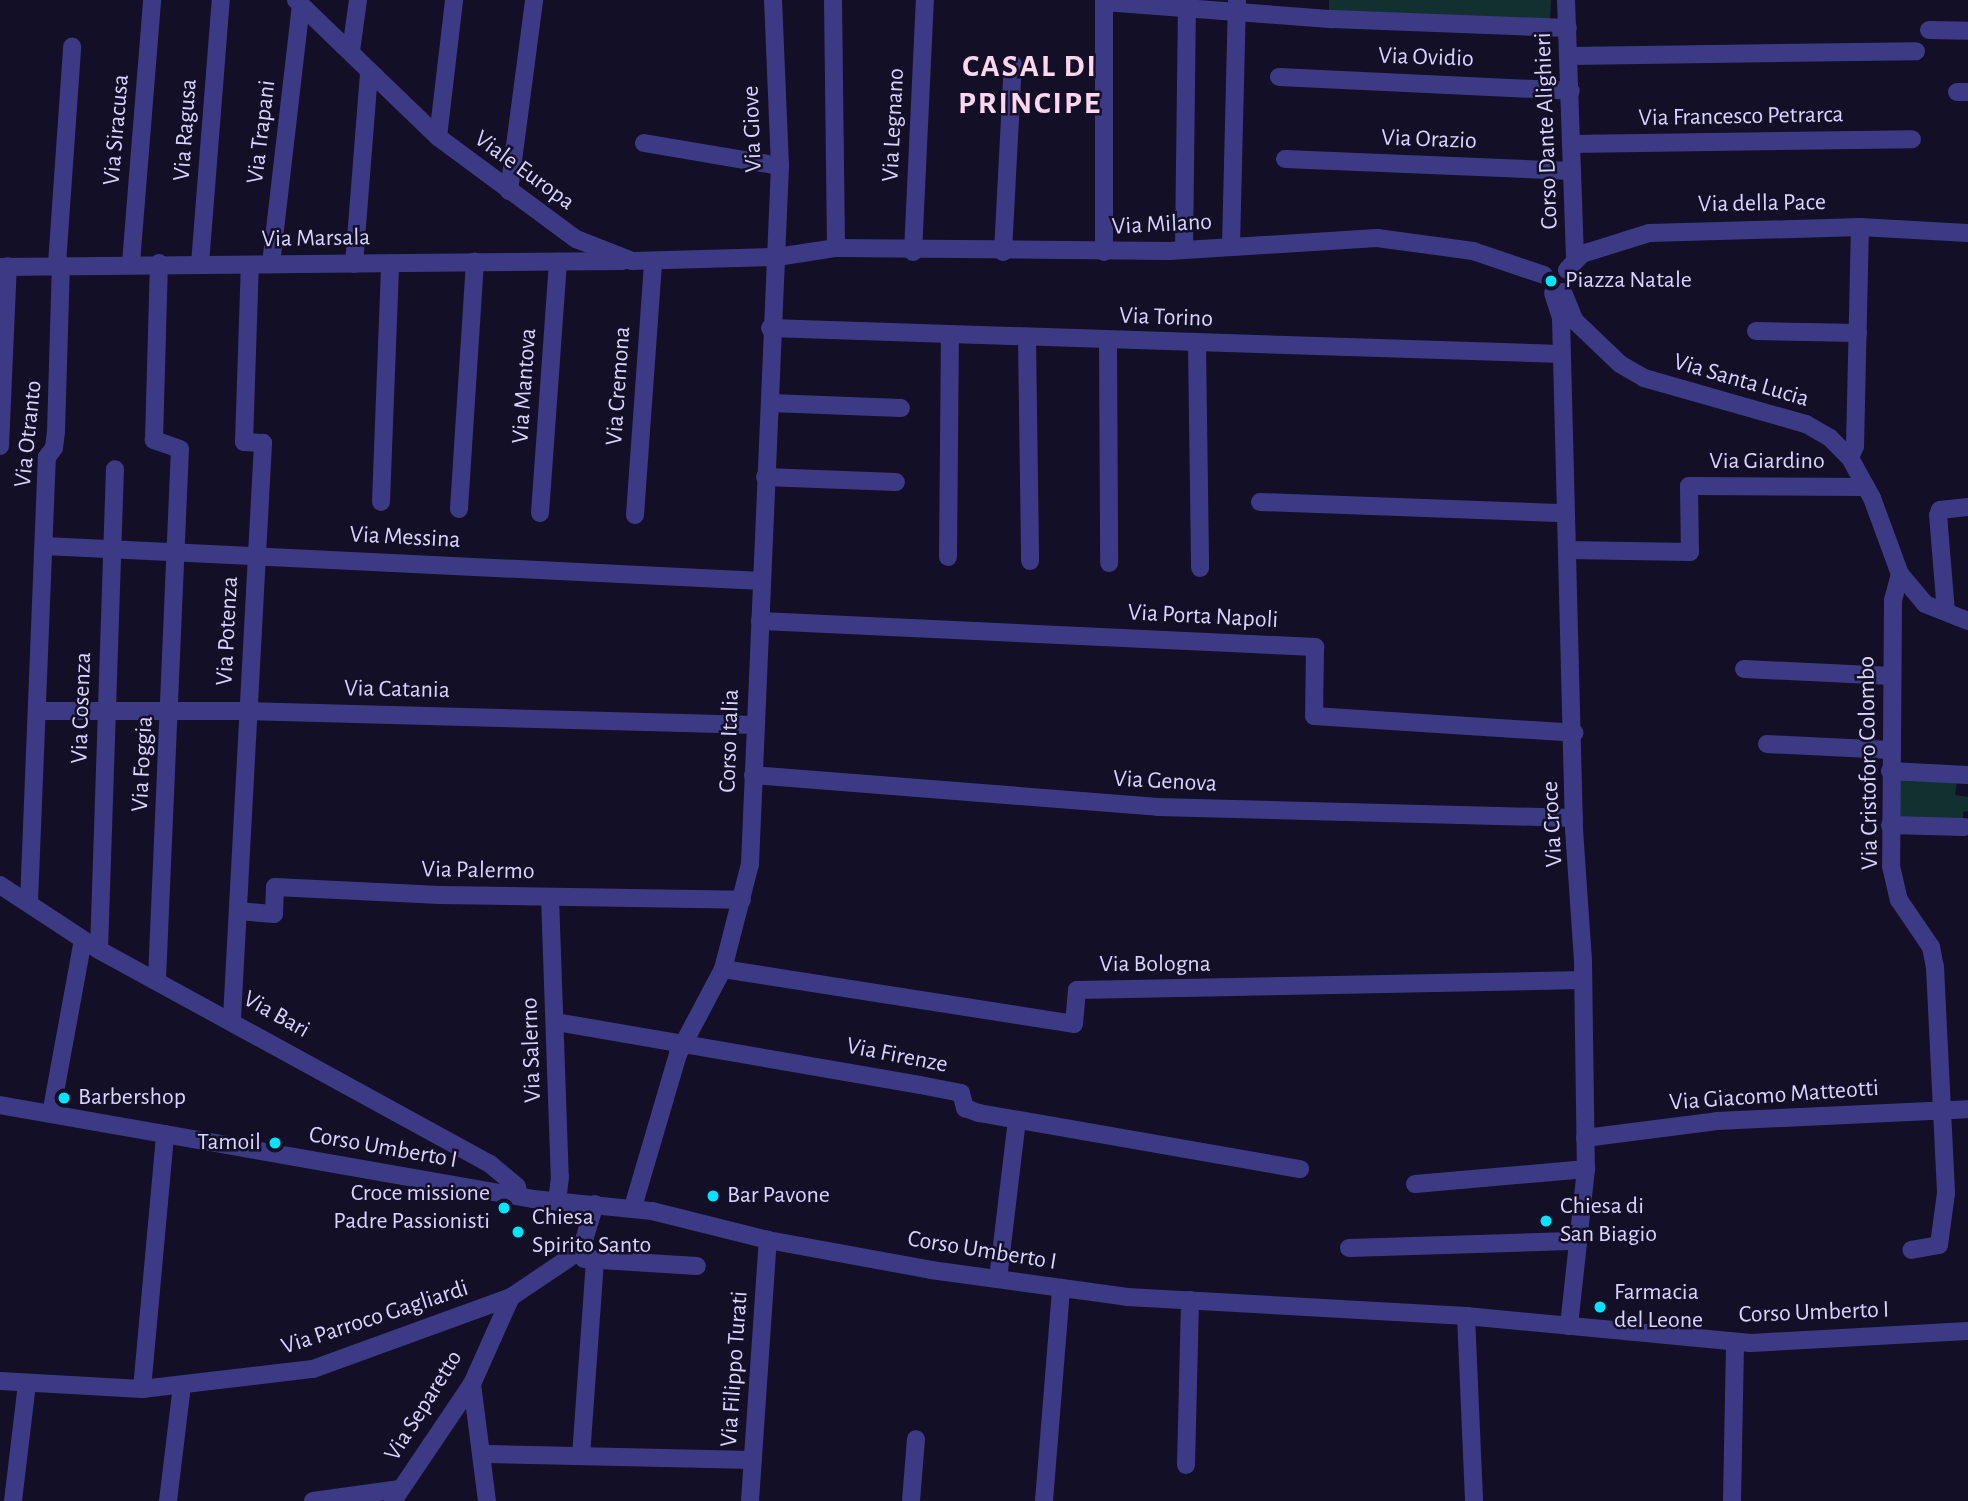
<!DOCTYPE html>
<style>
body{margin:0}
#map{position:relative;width:1968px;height:1501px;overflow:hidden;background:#130f26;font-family:"Alegreya Sans",sans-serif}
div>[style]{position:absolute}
.green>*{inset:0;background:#12302f}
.minor>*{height:18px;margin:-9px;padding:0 9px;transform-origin:9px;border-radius:9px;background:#3d3a85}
.dots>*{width:19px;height:19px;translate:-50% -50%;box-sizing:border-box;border:4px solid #130f26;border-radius:50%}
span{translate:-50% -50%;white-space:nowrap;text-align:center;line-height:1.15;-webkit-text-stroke:5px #130f26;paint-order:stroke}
.street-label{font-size:24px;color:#d9d4ff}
.poi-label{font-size:24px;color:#d9d4ff}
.left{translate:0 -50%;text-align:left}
.right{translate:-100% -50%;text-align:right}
.district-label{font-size:32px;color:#ffd6f0;font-weight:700;letter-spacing:2px}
</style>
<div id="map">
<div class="green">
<i style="clip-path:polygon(1329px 0,1551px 0,1550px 20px,1329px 13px)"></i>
<i style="clip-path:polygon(1898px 778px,1957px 781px,1955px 795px,1968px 797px,1968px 811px,1963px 812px,1963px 820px,1899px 818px)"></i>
</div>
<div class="minor">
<i style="left:296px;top:0;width:197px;rotate:44deg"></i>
<i style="left:438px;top:137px;width:172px;rotate:36.5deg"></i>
<i style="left:576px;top:239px;width:60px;rotate:21.4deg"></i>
<i style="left:632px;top:261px;width:145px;rotate:-1.6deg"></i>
<i style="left:777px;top:257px;width:60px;rotate:-8.7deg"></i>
<i style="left:836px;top:248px;width:333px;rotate:0.5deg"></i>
<i style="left:1169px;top:251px;width:208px;rotate:-3.6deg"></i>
<i style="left:1377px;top:238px;width:97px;rotate:7.7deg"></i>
<i style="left:1473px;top:251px;width:75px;rotate:18.7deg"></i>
<i style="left:833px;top:0;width:248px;rotate:89.3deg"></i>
<i style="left:1566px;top:0;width:260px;rotate:88deg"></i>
<i style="left:1929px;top:30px;width:39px;rotate:1deg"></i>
<i style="left:351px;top:51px;width:51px;rotate:-82.2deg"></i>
<i style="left:1571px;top:56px;width:345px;rotate:-0.8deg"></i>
<i style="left:1279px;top:77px;width:292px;rotate:2.7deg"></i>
<i style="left:1957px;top:92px;width:11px"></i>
<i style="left:438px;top:137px;width:138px;rotate:-83.3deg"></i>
<i style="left:644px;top:143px;width:138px;rotate:9.6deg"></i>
<i style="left:1571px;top:144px;width:341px;rotate:-0.8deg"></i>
<i style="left:1285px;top:159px;width:287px;rotate:2.4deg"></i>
<i style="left:509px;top:191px;width:193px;rotate:-82.5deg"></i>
<i style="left:1231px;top:246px;width:245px;rotate:-88.6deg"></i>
<i style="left:1184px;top:249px;width:241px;rotate:-89.3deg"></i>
<i style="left:913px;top:252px;width:252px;rotate:-87.3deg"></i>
<i style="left:1003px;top:252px;width:188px;rotate:-87deg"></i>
<i style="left:1104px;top:252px;width:250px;rotate:-90deg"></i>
<i style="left:1104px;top:2px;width:229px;rotate:4.3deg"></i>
<i style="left:1332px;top:19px;width:236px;rotate:2.2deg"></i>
<i style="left:131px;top:263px;width:264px;rotate:-85.4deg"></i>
<i style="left:57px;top:264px;width:218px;rotate:-86deg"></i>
<i style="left:200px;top:264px;width:265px;rotate:-85.5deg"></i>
<i style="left:271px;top:264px;width:261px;rotate:-83.4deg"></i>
<i style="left:354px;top:264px;width:192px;rotate:-85.5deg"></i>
<i style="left:0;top:267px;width:623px;rotate:-0.55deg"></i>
<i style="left:1567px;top:270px;width:22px;rotate:-47deg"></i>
<i style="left:1582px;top:254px;width:70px;rotate:-17.4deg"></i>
<i style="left:1649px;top:233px;width:211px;rotate:-1.6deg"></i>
<i style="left:1860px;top:227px;width:108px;rotate:3.2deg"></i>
<i style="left:1563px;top:292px;width:31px;rotate:68deg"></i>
<i style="left:1575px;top:321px;width:62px;rotate:43.7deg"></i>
<i style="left:1620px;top:364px;width:28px;rotate:30deg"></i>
<i style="left:1644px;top:378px;width:168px;rotate:15.9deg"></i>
<i style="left:1806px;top:424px;width:28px;rotate:30deg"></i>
<i style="left:1830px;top:438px;width:28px;rotate:45deg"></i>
<i style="left:1850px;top:458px;width:46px;rotate:61.2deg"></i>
<i style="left:1872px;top:498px;width:81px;rotate:69.8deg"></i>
<i style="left:1900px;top:574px;width:39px;rotate:50deg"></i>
<i style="left:1925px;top:604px;width:46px;rotate:21.6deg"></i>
<i style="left:1553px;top:293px;width:26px;rotate:72deg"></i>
<i style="left:1561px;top:318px;width:511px;rotate:88.54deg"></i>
<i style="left:1574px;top:829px;width:133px;rotate:86.1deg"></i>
<i style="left:1583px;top:962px;width:207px;rotate:89.2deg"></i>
<i style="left:1586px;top:1169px;width:158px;rotate:96.2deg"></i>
<i style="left:770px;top:328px;width:791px;rotate:1.88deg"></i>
<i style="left:1756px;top:331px;width:102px;rotate:1.1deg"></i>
<i style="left:1027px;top:338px;width:223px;rotate:89.2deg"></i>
<i style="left:1108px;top:341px;width:222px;rotate:89.7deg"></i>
<i style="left:1197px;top:345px;width:223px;rotate:89.2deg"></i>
<i style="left:770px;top:403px;width:131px;rotate:2.2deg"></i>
<i style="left:0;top:446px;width:180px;rotate:-87.5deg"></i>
<i style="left:1850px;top:458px;width:13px;rotate:-67deg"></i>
<i style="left:1855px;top:446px;width:219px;rotate:-88.7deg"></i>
<i style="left:765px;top:477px;width:131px;rotate:2.2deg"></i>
<i style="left:381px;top:502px;width:239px;rotate:-87.8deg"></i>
<i style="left:1260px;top:502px;width:305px;rotate:2.1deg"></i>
<i style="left:459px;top:509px;width:248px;rotate:-86.3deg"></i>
<i style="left:540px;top:513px;width:252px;rotate:-85.9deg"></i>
<i style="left:635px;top:515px;width:255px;rotate:-85.9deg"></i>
<i style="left:45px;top:546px;width:718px;rotate:2.79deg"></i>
<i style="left:1567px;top:550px;width:123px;rotate:0.9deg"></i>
<i style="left:1690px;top:552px;width:66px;rotate:-90.9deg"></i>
<i style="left:1689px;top:486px;width:177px;rotate:0.3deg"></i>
<i style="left:948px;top:557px;width:222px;rotate:-89.5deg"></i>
<i style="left:1900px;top:574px;width:27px;rotate:105deg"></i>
<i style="left:1893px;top:600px;width:266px;rotate:90.4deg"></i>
<i style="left:1891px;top:866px;width:35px;rotate:77deg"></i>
<i style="left:1899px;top:900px;width:57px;rotate:55.8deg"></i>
<i style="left:1931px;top:947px;width:20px;rotate:79deg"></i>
<i style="left:1935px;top:967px;width:226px;rotate:87.2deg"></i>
<i style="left:1946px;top:1193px;width:52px;rotate:97.7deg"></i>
<i style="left:1939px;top:1245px;width:28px;rotate:170deg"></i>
<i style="left:1946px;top:612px;width:97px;rotate:-94.7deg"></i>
<i style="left:1938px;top:515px;width:5px;rotate:-68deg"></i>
<i style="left:1940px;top:510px;width:28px;rotate:-6deg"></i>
<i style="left:760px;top:621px;width:556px;rotate:2.68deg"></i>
<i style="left:1315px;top:647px;width:69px;rotate:90.8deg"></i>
<i style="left:1314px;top:716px;width:261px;rotate:3.7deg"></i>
<i style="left:1744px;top:669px;width:148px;rotate:2.7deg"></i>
<i style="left:37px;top:711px;width:211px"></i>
<i style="left:248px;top:711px;width:508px;rotate:1.58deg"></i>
<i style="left:1767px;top:744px;width:123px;rotate:2.8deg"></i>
<i style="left:1890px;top:771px;width:78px;rotate:2.9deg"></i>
<i style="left:753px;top:775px;width:406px;rotate:4.5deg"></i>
<i style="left:1158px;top:807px;width:416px;rotate:1.5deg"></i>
<i style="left:1890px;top:825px;width:74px;rotate:1.5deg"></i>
<i style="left:0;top:885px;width:118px;rotate:33.3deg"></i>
<i style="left:99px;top:950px;width:446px;rotate:28.7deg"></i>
<i style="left:490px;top:1164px;width:35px;rotate:40deg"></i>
<i style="left:517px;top:1187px;width:9px;rotate:77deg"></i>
<i style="left:550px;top:897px;width:280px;rotate:88deg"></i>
<i style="left:560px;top:1177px;width:25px;rotate:97deg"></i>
<i style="left:29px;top:902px;width:445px;rotate:-87.7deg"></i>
<i style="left:47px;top:457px;width:11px;rotate:-52deg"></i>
<i style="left:54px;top:448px;width:17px;rotate:-83deg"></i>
<i style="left:56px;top:431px;width:167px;rotate:-88.3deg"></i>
<i style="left:238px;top:911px;width:36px;rotate:5deg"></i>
<i style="left:274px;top:914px;width:27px;rotate:-88deg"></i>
<i style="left:275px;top:887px;width:165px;rotate:2.8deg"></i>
<i style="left:440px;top:895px;width:302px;rotate:0.9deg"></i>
<i style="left:99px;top:950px;width:481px;rotate:-88.1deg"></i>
<i style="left:723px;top:969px;width:355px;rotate:8.9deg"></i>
<i style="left:1074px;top:1024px;width:34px;rotate:-85deg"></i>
<i style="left:1077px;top:990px;width:506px;rotate:-1.13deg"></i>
<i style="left:157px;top:979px;width:530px;rotate:-87.52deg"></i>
<i style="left:180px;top:449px;width:28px;rotate:-161deg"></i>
<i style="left:154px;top:440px;width:177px;rotate:-88.4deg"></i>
<i style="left:232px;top:1018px;width:576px;rotate:-86.91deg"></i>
<i style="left:263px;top:443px;width:19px;rotate:-177deg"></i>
<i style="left:244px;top:442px;width:177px;rotate:-88.1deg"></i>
<i style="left:556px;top:1022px;width:369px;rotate:9.8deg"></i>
<i style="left:920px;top:1085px;width:42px;rotate:11deg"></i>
<i style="left:961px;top:1093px;width:16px;rotate:75deg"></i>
<i style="left:965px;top:1108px;width:15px;rotate:20deg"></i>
<i style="left:979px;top:1113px;width:326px;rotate:9.9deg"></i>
<i style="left:0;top:1105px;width:541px;rotate:10deg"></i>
<i style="left:533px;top:1199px;width:120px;rotate:5.8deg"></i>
<i style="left:652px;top:1211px;width:120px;rotate:14deg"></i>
<i style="left:768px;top:1240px;width:166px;rotate:10.4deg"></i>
<i style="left:931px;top:1270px;width:198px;rotate:7.8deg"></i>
<i style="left:1127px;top:1297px;width:340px;rotate:3.2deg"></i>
<i style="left:1466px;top:1316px;width:286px;rotate:5.4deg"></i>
<i style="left:1751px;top:1343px;width:217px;rotate:-3.2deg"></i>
<i style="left:51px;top:1114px;width:177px;rotate:-79.6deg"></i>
<i style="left:1585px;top:1138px;width:133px;rotate:-7.3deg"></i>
<i style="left:1717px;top:1121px;width:251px;rotate:-2.7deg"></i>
<i style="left:1415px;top:1184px;width:172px;rotate:-5deg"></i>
<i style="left:633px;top:1207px;width:159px;rotate:-73.6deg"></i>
<i style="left:678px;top:1054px;width:96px;rotate:-62.1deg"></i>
<i style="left:723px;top:969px;width:108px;rotate:-75.6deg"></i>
<i style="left:750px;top:864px;width:699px;rotate:-87.54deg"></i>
<i style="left:780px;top:166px;width:166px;rotate:-92.4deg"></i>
<i style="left:1349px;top:1248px;width:228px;rotate:-1.8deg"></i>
<i style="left:584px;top:1259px;width:113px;rotate:3.5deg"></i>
<i style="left:998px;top:1279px;width:160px;rotate:-83.2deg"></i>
<i style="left:1466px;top:1316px;width:185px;rotate:87.5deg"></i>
<i style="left:0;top:1381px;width:142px;rotate:3.2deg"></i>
<i style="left:142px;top:1389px;width:172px;rotate:-6.7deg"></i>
<i style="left:313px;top:1369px;width:211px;rotate:-20deg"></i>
<i style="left:511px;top:1297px;width:84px;rotate:-33.9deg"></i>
<i style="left:581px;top:1250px;width:48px;rotate:-73.1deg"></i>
<i style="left:472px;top:1384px;width:118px;rotate:82.7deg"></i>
<i style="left:142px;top:1389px;width:256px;rotate:-84.8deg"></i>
<i style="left:487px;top:1454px;width:266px;rotate:1.3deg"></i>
<i style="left:581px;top:1456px;width:197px;rotate:-85.9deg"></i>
<i style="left:1186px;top:1465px;width:165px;rotate:-88.6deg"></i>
<i style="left:13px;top:1501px;width:119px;rotate:-83.2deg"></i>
<i style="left:168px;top:1501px;width:117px;rotate:-83.1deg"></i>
<i style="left:313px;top:1501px;width:88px;rotate:-7.9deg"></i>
<i style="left:393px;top:1501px;width:141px;rotate:-56deg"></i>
<i style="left:472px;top:1384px;width:95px;rotate:-65.9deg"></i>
<i style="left:750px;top:1501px;width:262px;rotate:-86.1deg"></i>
<i style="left:911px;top:1501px;width:62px;rotate:-85.4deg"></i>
<i style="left:1044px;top:1501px;width:214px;rotate:-85.4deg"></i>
<i style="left:1732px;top:1501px;width:159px;rotate:-88.9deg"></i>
</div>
<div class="dots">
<i style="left:1551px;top:281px;background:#00e5ff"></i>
<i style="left:64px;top:1098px;background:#00e5ff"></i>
<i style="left:275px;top:1143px;background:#00e5ff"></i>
<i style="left:713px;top:1196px;background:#00e5ff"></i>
<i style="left:504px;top:1208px;background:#00e5ff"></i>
<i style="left:1546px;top:1221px;background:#00e5ff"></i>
<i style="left:518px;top:1232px;background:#00e5ff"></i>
<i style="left:1600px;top:1307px;background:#00e5ff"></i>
</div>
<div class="street-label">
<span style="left:1426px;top:58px;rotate:2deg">Via Ovidio</span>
<span style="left:1741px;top:117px;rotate:-1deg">Via Francesco Petrarca</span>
<span style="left:894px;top:125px;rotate:-87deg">Via Legnano</span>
<span style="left:753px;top:129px;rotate:-92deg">Via Giove</span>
<span style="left:117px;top:130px;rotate:-85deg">Via Siracusa</span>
<span style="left:186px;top:130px;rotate:-86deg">Via Ragusa</span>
<span style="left:1547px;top:131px;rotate:-92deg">Corso Dante Alighieri</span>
<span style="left:262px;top:132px;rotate:-83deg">Via Trapani</span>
<span style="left:1429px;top:140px;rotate:2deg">Via Orazio</span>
<span style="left:524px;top:171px;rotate:36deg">Viale Europa</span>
<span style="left:1762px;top:204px;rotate:-1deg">Via della Pace</span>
<span style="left:1162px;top:225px;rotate:-3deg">Via Milano</span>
<span style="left:316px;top:239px;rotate:-1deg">Via Marsala</span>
<span style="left:1166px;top:318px;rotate:2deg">Via Torino</span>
<span style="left:1741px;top:381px;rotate:16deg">Via Santa Lucia</span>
<span style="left:525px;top:386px;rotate:-86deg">Via Mantova</span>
<span style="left:619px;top:386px;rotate:-86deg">Via Cremona</span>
<span style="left:29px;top:434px;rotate:-84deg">Via Otranto</span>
<span style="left:1767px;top:462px">Via Giardino</span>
<span style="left:405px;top:538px;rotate:3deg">Via Messina</span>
<span style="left:1203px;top:617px;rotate:3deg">Via Porta Napoli</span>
<span style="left:228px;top:631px;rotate:-87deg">Via Potenza</span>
<span style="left:397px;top:690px;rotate:1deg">Via Catania</span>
<span style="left:82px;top:708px;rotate:-88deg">Via Cosenza</span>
<span style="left:730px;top:741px;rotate:-88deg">Corso Italia</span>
<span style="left:1869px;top:763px;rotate:-91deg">Via Cristoforo Colombo</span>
<span style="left:143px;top:764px;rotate:-87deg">Via Foggia</span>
<span style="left:1165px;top:782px;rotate:3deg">Via Genova</span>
<span style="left:1553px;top:824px;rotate:-93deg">Via Croce</span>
<span style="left:478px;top:871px;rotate:1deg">Via Palermo</span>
<span style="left:1155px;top:965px">Via Bologna</span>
<span style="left:276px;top:1015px;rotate:29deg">Via Bari</span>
<span style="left:532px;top:1050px;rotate:-92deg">Via Salerno</span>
<span style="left:897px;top:1056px;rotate:11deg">Via Firenze</span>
<span style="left:1774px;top:1096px;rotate:-4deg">Via Giacomo Matteotti</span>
<span style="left:383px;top:1148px;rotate:10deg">Corso Umberto I</span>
<span style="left:982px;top:1251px;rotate:9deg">Corso Umberto I</span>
<span style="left:1814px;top:1313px;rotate:-2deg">Corso Umberto I</span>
<span style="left:375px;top:1318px;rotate:-18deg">Via Parroco Gagliardi</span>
<span style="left:735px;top:1369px;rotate:-86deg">Via Filippo Turati</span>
<span style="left:424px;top:1406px;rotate:-58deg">Via Separetto</span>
</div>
<div class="poi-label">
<span class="left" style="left:1565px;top:281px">Piazza Natale</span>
<span class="left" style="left:78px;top:1098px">Barbershop</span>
<span class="right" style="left:261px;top:1143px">Tamoil</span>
<span class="right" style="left:490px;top:1208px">Croce missione<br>Padre Passionisti</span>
<span class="left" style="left:727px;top:1196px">Bar Pavone</span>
<span class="left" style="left:1560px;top:1221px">Chiesa di<br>San Biagio</span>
<span class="left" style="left:532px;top:1232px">Chiesa<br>Spirito Santo</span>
<span class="left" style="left:1614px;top:1307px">Farmacia<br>del Leone</span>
</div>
<div class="district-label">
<span style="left:1030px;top:85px">CASAL DI<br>PRINCIPE</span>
</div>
</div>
